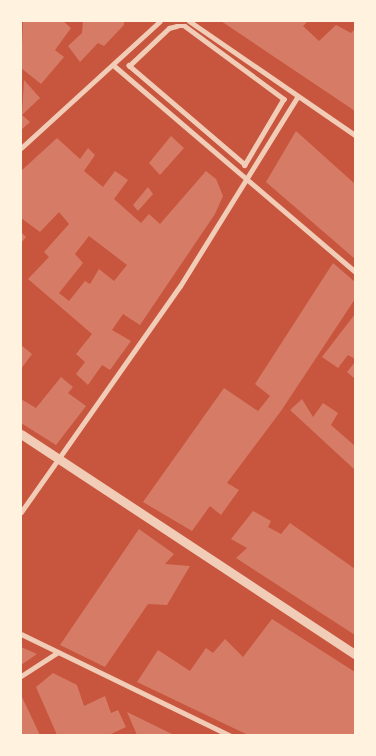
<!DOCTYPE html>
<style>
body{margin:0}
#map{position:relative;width:376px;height:756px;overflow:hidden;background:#c8553d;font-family:Roboto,sans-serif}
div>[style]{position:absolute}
.building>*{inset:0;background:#d67c66}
.pedestrian>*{height:4.5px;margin:-2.25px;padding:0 2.25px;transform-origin:2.25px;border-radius:2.25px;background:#f1ccb7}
.minor>*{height:5px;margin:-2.5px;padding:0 2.5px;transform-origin:2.5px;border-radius:2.5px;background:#f1ccb7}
.tertiary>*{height:9px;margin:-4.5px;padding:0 4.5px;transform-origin:4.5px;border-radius:4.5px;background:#f1ccb7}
span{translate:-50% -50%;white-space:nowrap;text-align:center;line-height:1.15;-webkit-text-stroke:4.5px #fff3e0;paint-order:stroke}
.frame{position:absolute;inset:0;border:22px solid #fff3e0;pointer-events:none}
</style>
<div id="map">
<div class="building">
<i style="clip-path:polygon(23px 21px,63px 21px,71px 28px,55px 50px,64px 57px,41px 84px,21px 68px)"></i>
<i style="clip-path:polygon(83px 21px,124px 21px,124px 25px,104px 46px,98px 43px,80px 62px,68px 46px,82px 33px)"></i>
<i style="clip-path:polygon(221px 21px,308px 21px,303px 26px,319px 41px,336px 25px,351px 33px,355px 29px,355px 111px)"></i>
<i style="clip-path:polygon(24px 80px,40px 98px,22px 115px,30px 122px,21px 130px)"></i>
<i style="clip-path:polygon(296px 131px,355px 184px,355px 259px,266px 182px)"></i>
<i style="clip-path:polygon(171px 136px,184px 148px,160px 175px,149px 163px)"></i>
<i style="clip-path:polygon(evenodd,57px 138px,80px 159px,88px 148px,95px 155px,84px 171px,103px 187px,115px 171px,128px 180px,114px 199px,141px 223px,149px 214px,160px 224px,206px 171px,216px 179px,223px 196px,215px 214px,140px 325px,123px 314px,112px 330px,131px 341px,110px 370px,102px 365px,88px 385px,76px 374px,85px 362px,76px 354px,92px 334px,28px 279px,49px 257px,44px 252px,69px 224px,59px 212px,40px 232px,21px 218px,21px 171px,57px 138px,89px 236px,127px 265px,114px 281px,99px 269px,90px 284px,85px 281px,69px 301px,59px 293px,83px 263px,75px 254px,89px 236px)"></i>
<i style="clip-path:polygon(148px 187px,153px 194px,138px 211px,133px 205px)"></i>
<i style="clip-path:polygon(21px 232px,26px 237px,21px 243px)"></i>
<i style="clip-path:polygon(333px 263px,355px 282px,355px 299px,281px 411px,227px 483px,239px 490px,221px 515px,210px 506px,192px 531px,143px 502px,224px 388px,258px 411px,270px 396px,255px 384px)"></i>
<i style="clip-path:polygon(355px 314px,355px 359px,348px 355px,338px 368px,322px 357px)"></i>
<i style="clip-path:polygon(21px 345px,32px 354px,21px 369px)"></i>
<i style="clip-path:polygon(355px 362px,355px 379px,347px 372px)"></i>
<i style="clip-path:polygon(61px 377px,73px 387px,68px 393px,86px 406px,56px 445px,21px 423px,21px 399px,36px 408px)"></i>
<i style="clip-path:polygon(302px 399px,313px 417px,323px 403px,338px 413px,331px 425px,355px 446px,355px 470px,290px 410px)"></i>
<i style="clip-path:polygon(253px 511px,271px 521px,268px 527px,281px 534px,290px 523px,355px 569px,355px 635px,236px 558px,247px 548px,231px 539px)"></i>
<i style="clip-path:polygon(139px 529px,174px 554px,165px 564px,190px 566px,167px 605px,148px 604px,105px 667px,60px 645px)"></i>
<i style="clip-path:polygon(272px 619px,355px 672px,355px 735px,248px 735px,137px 682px,158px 650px,190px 671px,206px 648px,213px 653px,225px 639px,243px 657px)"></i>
<i style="clip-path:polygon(21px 647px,37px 654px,21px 665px)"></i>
<i style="clip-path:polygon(53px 673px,77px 685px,84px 706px,105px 696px,111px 713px,118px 710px,126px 727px,109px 735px,57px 735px,36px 687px)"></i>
<i style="clip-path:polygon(21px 695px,40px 735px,21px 735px)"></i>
<i style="clip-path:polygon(127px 712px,174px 735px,137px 735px)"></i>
</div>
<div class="pedestrian">
<i style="left:177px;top:26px;width:8px"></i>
<i style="left:185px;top:26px;width:123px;rotate:36.4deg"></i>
<i style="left:284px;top:99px;width:77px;rotate:120.6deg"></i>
<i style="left:245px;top:165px;width:153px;rotate:-139.5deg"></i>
<i style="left:129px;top:66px;width:55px;rotate:-43.5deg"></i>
<i style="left:169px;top:28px;width:8px;rotate:-14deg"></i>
</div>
<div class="minor">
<i style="left:189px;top:21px;width:201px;rotate:34.5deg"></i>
<i style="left:113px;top:65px;width:318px;rotate:40.5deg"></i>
<i style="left:21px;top:148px;width:188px;rotate:-42.4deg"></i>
<i style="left:21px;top:512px;width:276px;rotate:-54.9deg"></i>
<i style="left:180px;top:286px;width:222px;rotate:-58.2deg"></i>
<i style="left:21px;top:634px;width:231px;rotate:25.9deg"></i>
<i style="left:21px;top:676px;width:44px;rotate:-33deg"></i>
</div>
<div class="tertiary">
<i style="left:21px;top:434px;width:400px;rotate:33.4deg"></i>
</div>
<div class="frame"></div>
</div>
